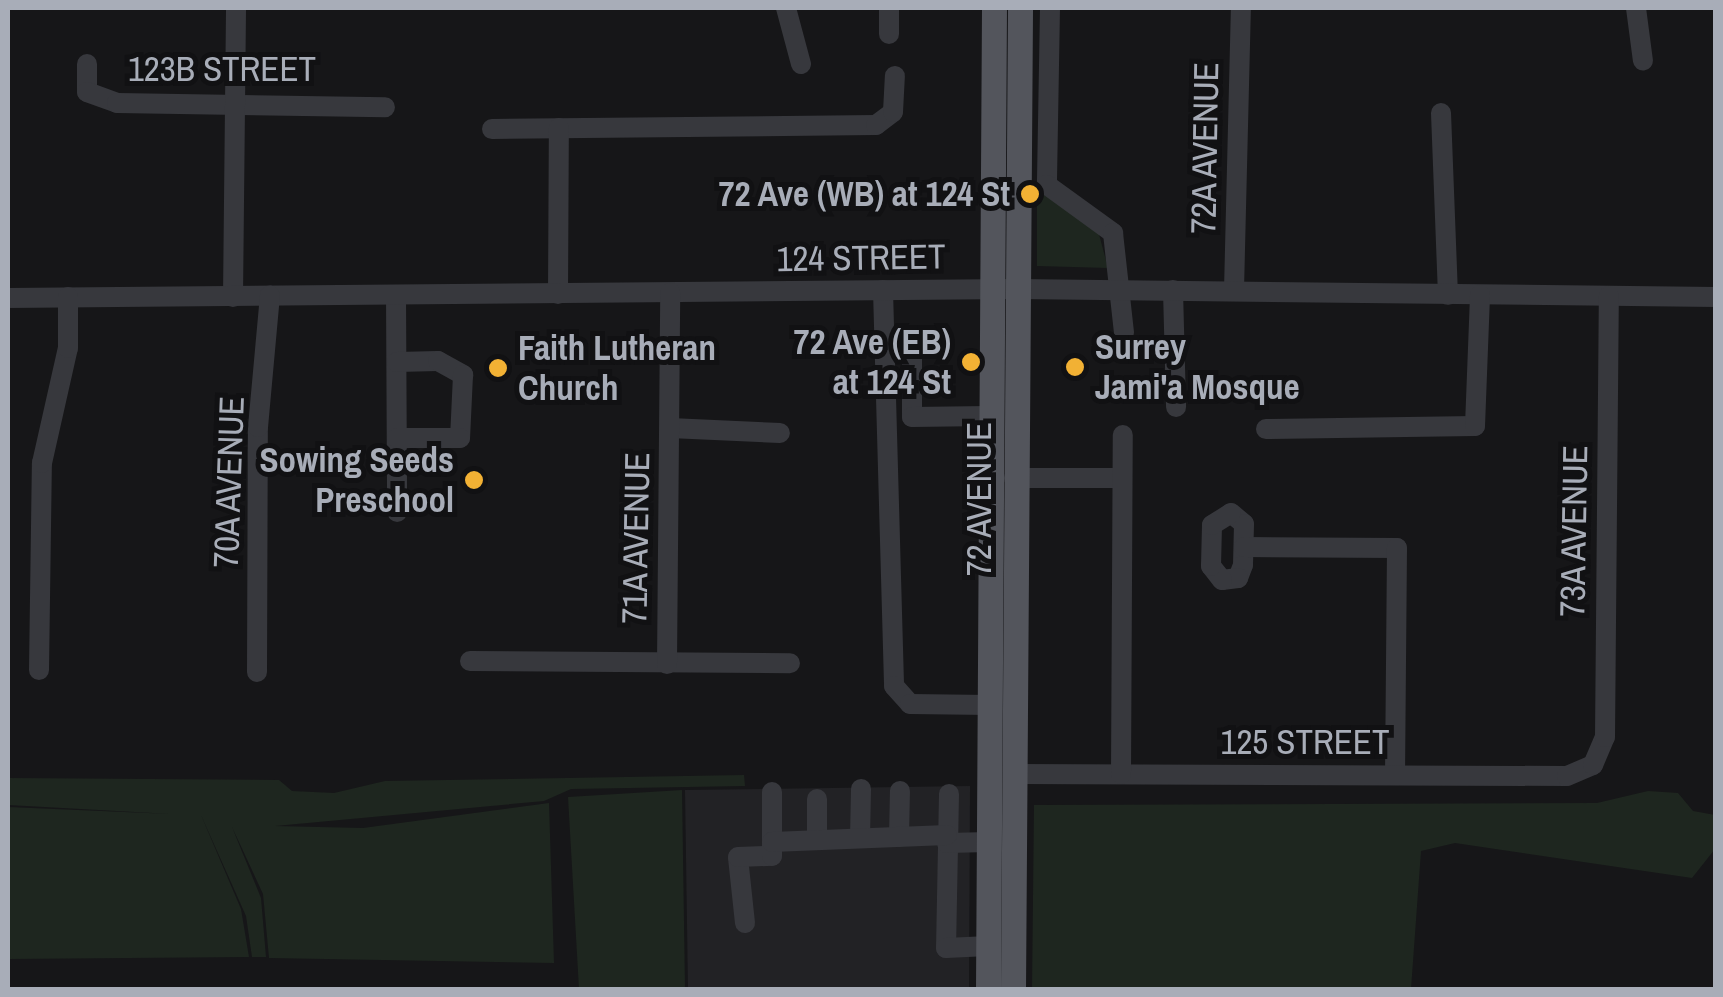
<!DOCTYPE html>
<style>
body{margin:0}
#map{position:relative;width:1723px;height:997px;overflow:hidden;background:#161618;font-family:"Archivo Narrow",sans-serif}
div>[style]{position:absolute}
.built>*{inset:0;background:#222225}
.green>*{inset:0;background:#1e261f}
.minor>*{height:20px;margin:-10px;padding:0 10px;transform-origin:10px;border-radius:10px;background:#37383d}
.major>*{height:25px;margin:-12.5px;padding:0 12.5px;transform-origin:12.5px;border-radius:12.5px;background:#53555c}
.dots>*{width:28px;height:28px;translate:-50% -50%;box-sizing:border-box;border:5px solid #111113;border-radius:50%}
span{translate:-50% -50%;white-space:nowrap;text-align:center;line-height:1.15;-webkit-text-stroke:10px #111113;paint-order:stroke}
.street-label{font-size:35px;color:#a8adb8}
.poi-label{font-size:35px;color:#a8adb8;font-weight:700}
.right{translate:-100% -50%;text-align:right}
.left{translate:0 -50%;text-align:left}
.frame{position:absolute;inset:0;border:10px solid #a8adb8;pointer-events:none}
</style>
<div id="map">
<div class="built">
<i style="clip-path:polygon(970px 786px,969px 989px,688px 989px,685px 790px)"></i>
</div>
<div class="green">
<i style="clip-path:polygon(1037px 190px,1096px 223px,1108px 268px,1037px 266px)"></i>
<i style="clip-path:polygon(744px 775px,745px 786px,571px 789px,544px 801px,275px 826px,363px 828px,549px 803px,554px 963px,269px 958px,263px 894px,232px 827px,261px 898px,266px 957px,252px 957px,246px 916px,201px 815px,241px 909px,249px 957px,8px 959px,8px 807px,171px 814px,8px 805px,8px 778px,279px 780px,292px 791px,334px 793px,385px 781px)"></i>
<i style="clip-path:polygon(682px 790px,685px 989px,579px 989px,568px 797px)"></i>
<i style="clip-path:polygon(1648px 791px,1678px 793px,1693px 811px,1715px 815px,1715px 849px,1692px 878px,1455px 843px,1421px 851px,1411px 989px,1032px 989px,1034px 805px,1597px 803px)"></i>
</div>
<div class="minor">
<i style="left:786px;top:8px;width:58px;rotate:75deg"></i>
<i style="left:1050px;top:8px;width:177px;rotate:91deg"></i>
<i style="left:1047px;top:185px;width:82px;rotate:36deg"></i>
<i style="left:1113px;top:233px;width:100px;rotate:83.7deg"></i>
<i style="left:1636px;top:8px;width:53px;rotate:82.5deg"></i>
<i style="left:889px;top:34px;width:26px;rotate:-90deg"></i>
<i style="left:87px;top:64px;width:28px;rotate:90deg"></i>
<i style="left:87px;top:92px;width:32px;rotate:20deg"></i>
<i style="left:117px;top:103px;width:268px;rotate:0.9deg"></i>
<i style="left:1441px;top:113px;width:182px;rotate:87.8deg"></i>
<i style="left:492px;top:129px;width:384px;rotate:-0.6deg"></i>
<i style="left:876px;top:125px;width:21px;rotate:-37deg"></i>
<i style="left:893px;top:112px;width:36px;rotate:-87deg"></i>
<i style="left:883px;top:290px;width:396px;rotate:88.4deg"></i>
<i style="left:894px;top:686px;width:24px;rotate:48deg"></i>
<i style="left:910px;top:704px;width:79px;rotate:0.7deg"></i>
<i style="left:1173px;top:290px;width:117px;rotate:88.5deg"></i>
<i style="left:1234px;top:290px;width:282px;rotate:-88.6deg"></i>
<i style="left:558px;top:294px;width:166px;rotate:-89.7deg"></i>
<i style="left:396px;top:295px;width:217px;rotate:89.7deg"></i>
<i style="left:233px;top:297px;width:289px;rotate:-89.4deg"></i>
<i style="left:8px;top:298px;width:1007px;rotate:-0.51deg"></i>
<i style="left:1015px;top:289px;width:701px;rotate:0.65deg"></i>
<i style="left:884px;top:342px;width:28px"></i>
<i style="left:912px;top:342px;width:75px;rotate:90deg"></i>
<i style="left:912px;top:417px;width:76px;rotate:-0.8deg"></i>
<i style="left:397px;top:362px;width:41px;rotate:-1.4deg"></i>
<i style="left:438px;top:361px;width:29px;rotate:29deg"></i>
<i style="left:463px;top:375px;width:63px;rotate:92.7deg"></i>
<i style="left:460px;top:438px;width:63px;rotate:180deg"></i>
<i style="left:670px;top:428px;width:110px;rotate:2.6deg"></i>
<i style="left:1266px;top:429px;width:209px;rotate:-0.8deg"></i>
<i style="left:1475px;top:426px;width:131px;rotate:-87.8deg"></i>
<i style="left:1014px;top:478px;width:108px"></i>
<i style="left:1231px;top:513px;width:17px;rotate:40deg"></i>
<i style="left:1244px;top:524px;width:41px;rotate:91.4deg"></i>
<i style="left:1243px;top:565px;width:14px;rotate:111deg"></i>
<i style="left:1238px;top:578px;width:16px;rotate:173deg"></i>
<i style="left:1222px;top:580px;width:18px;rotate:-128deg"></i>
<i style="left:1211px;top:566px;width:41px;rotate:-88.6deg"></i>
<i style="left:1212px;top:525px;width:22px;rotate:-32deg"></i>
<i style="left:1244px;top:547px;width:153px;rotate:0.4deg"></i>
<i style="left:1397px;top:548px;width:227px;rotate:90.5deg"></i>
<i style="left:470px;top:661px;width:320px;rotate:0.4deg"></i>
<i style="left:667px;top:664px;width:371px;rotate:-89.5deg"></i>
<i style="left:39px;top:670px;width:207px;rotate:-89.2deg"></i>
<i style="left:42px;top:463px;width:118px;rotate:-77.3deg"></i>
<i style="left:68px;top:348px;width:51px;rotate:-90deg"></i>
<i style="left:257px;top:672px;width:245px;rotate:-89.8deg"></i>
<i style="left:258px;top:427px;width:132px;rotate:-84.8deg"></i>
<i style="left:1014px;top:774px;width:553px;rotate:0.21deg"></i>
<i style="left:1567px;top:776px;width:28px;rotate:-23deg"></i>
<i style="left:1593px;top:765px;width:30px;rotate:-67deg"></i>
<i style="left:1605px;top:737px;width:441px;rotate:-89.5deg"></i>
<i style="left:1121px;top:774px;width:339px;rotate:-89.7deg"></i>
<i style="left:949px;top:794px;width:154px;rotate:91.1deg"></i>
<i style="left:946px;top:948px;width:42px;rotate:-2.7deg"></i>
<i style="left:817px;top:799px;width:41px;rotate:90deg"></i>
<i style="left:899px;top:837px;width:46px;rotate:-88.8deg"></i>
<i style="left:860px;top:838px;width:49px;rotate:-88.8deg"></i>
<i style="left:772px;top:842px;width:50px;rotate:-90deg"></i>
<i style="left:947px;top:843px;width:42px;rotate:-1.4deg"></i>
<i style="left:745px;top:923px;width:66px;rotate:-96.1deg"></i>
<i style="left:738px;top:857px;width:34px;rotate:-2deg"></i>
<i style="left:772px;top:856px;width:14px;rotate:-90deg"></i>
<i style="left:772px;top:842px;width:175px;rotate:-2.3deg"></i>
</div>
<div class="major">
<i style="left:988px;top:990px;width:982px;rotate:-89.65deg"></i>
<i style="left:1013px;top:990px;width:982px;rotate:-89.59deg"></i>
</div>
<div class="dots">
<i style="left:1030px;top:194px;background:#f2b134"></i>
<i style="left:971px;top:362px;background:#f2b134"></i>
<i style="left:1075px;top:367px;background:#f2b134"></i>
<i style="left:498px;top:368px;background:#f2b134"></i>
<i style="left:474px;top:480px;background:#f2b134"></i>
</div>
<div class="street-label">
<span style="left:222px;top:69px">123B STREET</span>
<span style="left:1205px;top:148px;rotate:-89deg">72A AVENUE</span>
<span style="left:861px;top:258px;rotate:-1deg">124 STREET</span>
<span style="left:229px;top:482px;rotate:-88deg">70A AVENUE</span>
<span style="left:979px;top:499px;rotate:-90deg">72 AVENUE</span>
<span style="left:1574px;top:531px;rotate:-89deg">73A AVENUE</span>
<span style="left:636px;top:538px;rotate:-89deg">71A AVENUE</span>
<span style="left:1305px;top:742px">125 STREET</span>
</div>
<div class="poi-label">
<span class="right" style="left:1010px;top:194px">72 Ave (WB) at 124 St</span>
<span class="right" style="left:951px;top:362px">72 Ave (EB)<br>at 124 St</span>
<span class="left" style="left:1095px;top:367px">Surrey<br>Jami'a Mosque</span>
<span class="left" style="left:518px;top:368px">Faith Lutheran<br>Church</span>
<span class="right" style="left:454px;top:480px">Sowing Seeds<br>Preschool</span>
</div>
<div class="frame"></div>
</div>
